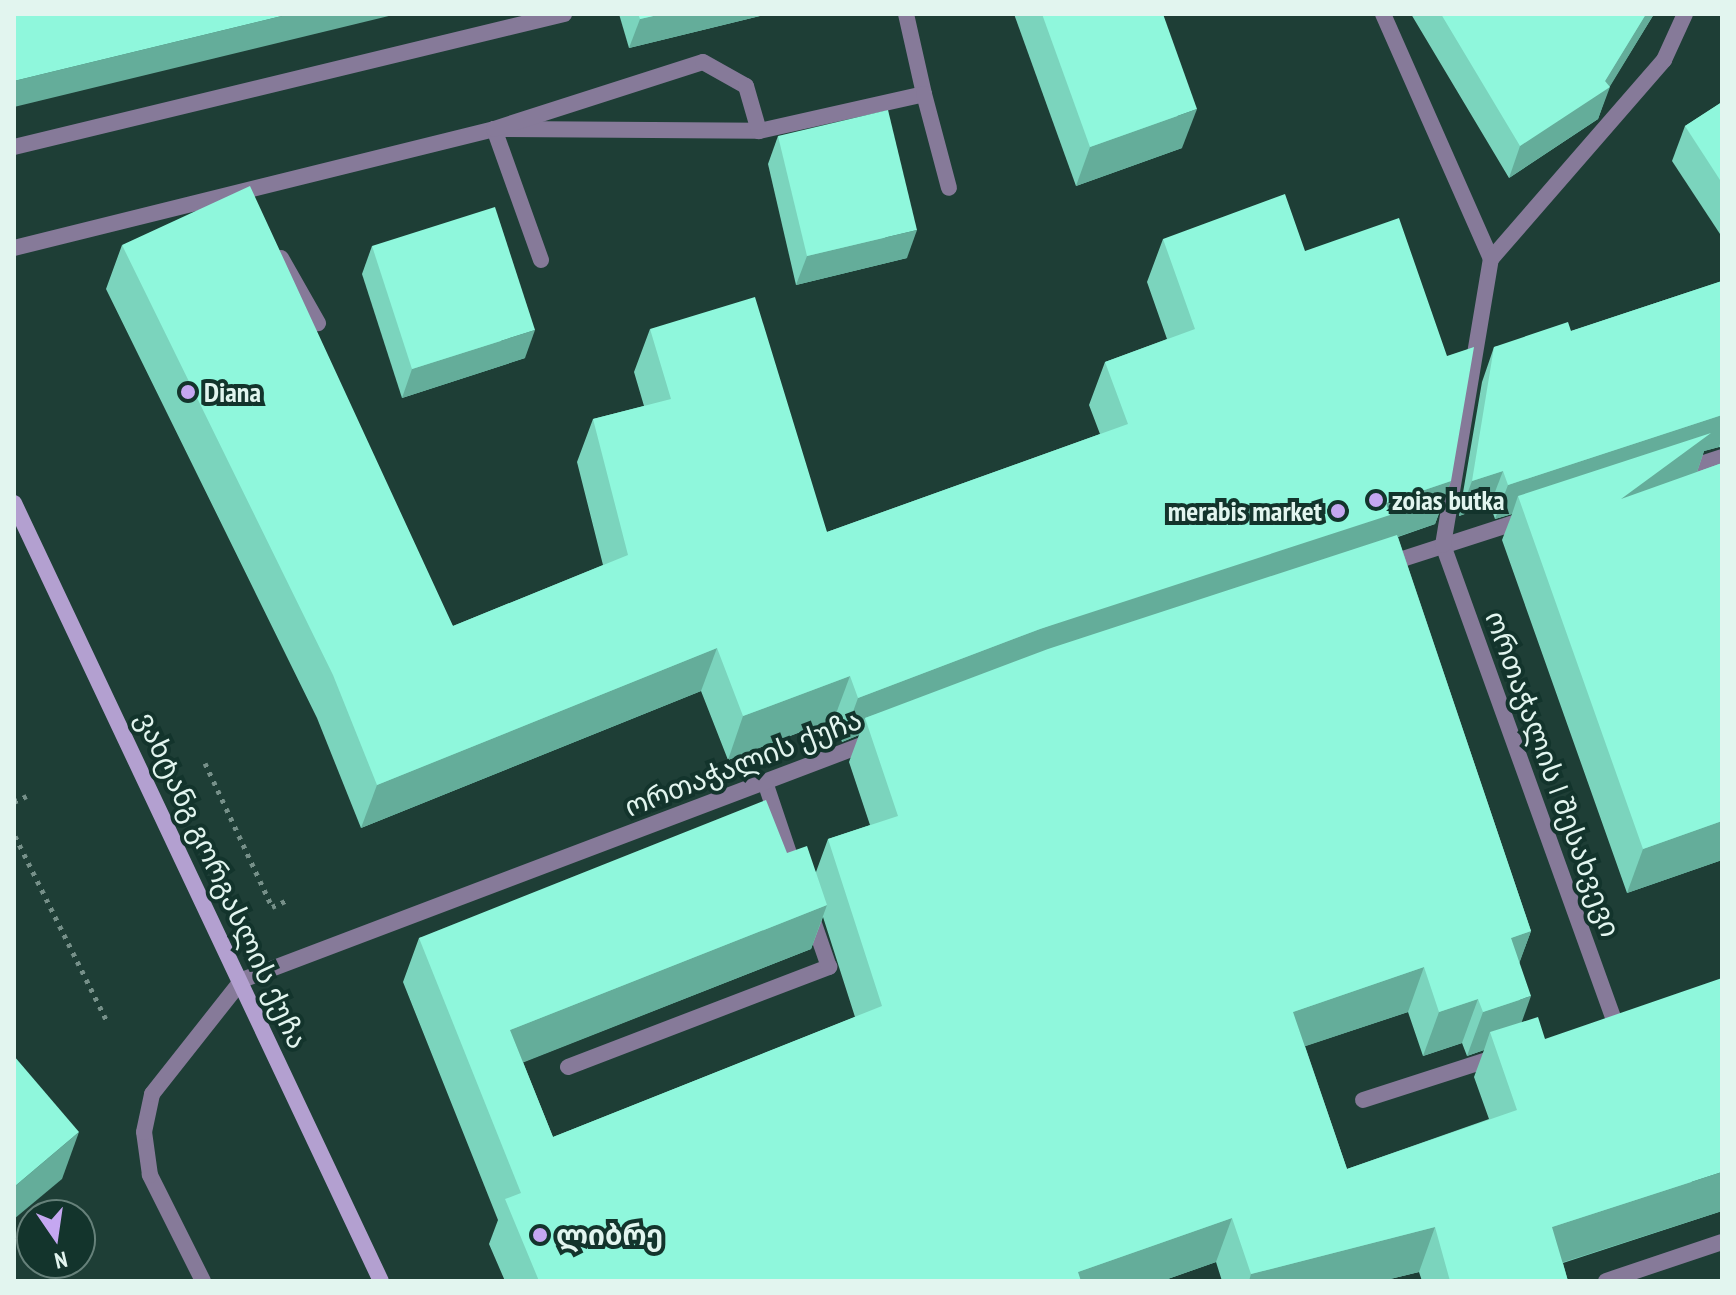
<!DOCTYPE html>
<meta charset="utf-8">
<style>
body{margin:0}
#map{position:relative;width:1736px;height:1295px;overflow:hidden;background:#1e3e36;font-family:"PT Sans Narrow","Noto Sans Georgian",sans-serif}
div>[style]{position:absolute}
.path>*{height:5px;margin-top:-2.5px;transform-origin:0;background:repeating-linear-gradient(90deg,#769089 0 4px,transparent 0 10px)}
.service>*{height:16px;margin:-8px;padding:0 8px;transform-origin:8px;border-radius:8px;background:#867a99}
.minor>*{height:16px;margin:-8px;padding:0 8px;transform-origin:8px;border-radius:8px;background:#867a99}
.secondary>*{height:16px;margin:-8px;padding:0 8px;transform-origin:8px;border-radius:8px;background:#b3a0d0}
.wall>*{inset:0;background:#7bd4bd}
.shaded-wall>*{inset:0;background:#64ad9a}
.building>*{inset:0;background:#8ff7dc}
.dots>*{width:22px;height:22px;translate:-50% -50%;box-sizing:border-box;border:4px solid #13342c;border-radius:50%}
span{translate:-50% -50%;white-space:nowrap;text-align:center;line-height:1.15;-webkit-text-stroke:8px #13342c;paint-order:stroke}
.poi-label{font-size:28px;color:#e2f5ef;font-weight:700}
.left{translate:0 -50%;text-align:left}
.right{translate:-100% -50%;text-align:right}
.street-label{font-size:28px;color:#e2f5ef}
.frame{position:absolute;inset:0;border:16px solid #e2f5ef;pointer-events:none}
.north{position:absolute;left:16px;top:1199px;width:80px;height:80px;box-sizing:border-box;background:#13342c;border:2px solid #66817a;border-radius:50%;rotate:167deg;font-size:22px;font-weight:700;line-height:32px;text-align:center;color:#e2f5ef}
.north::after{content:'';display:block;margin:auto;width:28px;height:36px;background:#c5a7f1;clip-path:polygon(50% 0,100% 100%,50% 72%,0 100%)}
</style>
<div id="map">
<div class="path">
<i style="left:205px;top:763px;width:159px;rotate:65deg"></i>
<i style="left:272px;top:907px;width:17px;rotate:-24deg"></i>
<i style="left:14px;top:802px;width:14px;rotate:-25deg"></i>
<i style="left:15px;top:836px;width:209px;rotate:63.6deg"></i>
</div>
<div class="service">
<i style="left:906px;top:14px;width:82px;rotate:77.3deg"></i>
<i style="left:14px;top:147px;width:566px;rotate:-13.59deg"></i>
<i style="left:14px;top:248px;width:495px;rotate:-13.9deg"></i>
<i style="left:494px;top:129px;width:265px;rotate:0.4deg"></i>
<i style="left:759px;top:131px;width:169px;rotate:-12.6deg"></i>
<i style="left:924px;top:94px;width:97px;rotate:75.1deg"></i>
<i style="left:281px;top:258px;width:75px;rotate:60.4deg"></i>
<i style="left:541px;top:260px;width:139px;rotate:-109.7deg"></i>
<i style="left:494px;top:129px;width:219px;rotate:-17.8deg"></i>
<i style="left:703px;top:62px;width:49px;rotate:29.2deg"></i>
<i style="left:746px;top:86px;width:47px;rotate:73.9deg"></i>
<i style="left:765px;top:782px;width:94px;rotate:71.4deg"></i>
<i style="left:568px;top:1067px;width:280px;rotate:-21deg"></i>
<i style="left:829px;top:967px;width:58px;rotate:-109.1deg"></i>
<i style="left:203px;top:1281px;width:119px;rotate:-116.6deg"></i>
<i style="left:150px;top:1175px;width:43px;rotate:-97.9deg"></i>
<i style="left:144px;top:1132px;width:39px;rotate:-78deg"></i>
<i style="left:152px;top:1094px;width:145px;rotate:-51.7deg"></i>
</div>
<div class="minor">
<i style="left:1383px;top:14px;width:268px;rotate:66.2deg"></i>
<i style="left:1682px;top:470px;width:42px;rotate:-18deg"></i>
<i style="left:1384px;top:565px;width:149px;rotate:-17.9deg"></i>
<i style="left:242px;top:980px;width:677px;rotate:-20.76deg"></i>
<i style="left:1614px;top:1020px;width:505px;rotate:-109.8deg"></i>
<i style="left:1443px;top:545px;width:290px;rotate:-80.5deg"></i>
<i style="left:1491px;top:259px;width:264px;rotate:-49deg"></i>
<i style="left:1664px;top:60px;width:51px;rotate:-65.5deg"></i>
<i style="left:1363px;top:1100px;width:143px;rotate:-17.9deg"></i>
<i style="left:1606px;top:1281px;width:122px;rotate:-18.6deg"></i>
</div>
<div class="secondary">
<i style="left:14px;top:503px;width:860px;rotate:64.75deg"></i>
</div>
<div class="wall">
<i style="clip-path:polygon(619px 14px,768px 14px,629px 48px)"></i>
<i style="clip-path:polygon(1014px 14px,1163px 14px,1182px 148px,1076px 186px)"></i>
<i style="clip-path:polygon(1411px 14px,1654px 14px,1609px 87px,1598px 119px,1509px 178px)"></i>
<i style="clip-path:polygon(1722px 102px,1722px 237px,1672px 161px,1685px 126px)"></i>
<i style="clip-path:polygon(778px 136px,907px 258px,796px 285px,768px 164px)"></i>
<i style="clip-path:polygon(evenodd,1163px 239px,1305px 251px,1451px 481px,1435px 524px,1398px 537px,1531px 931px,1519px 963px,1521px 1023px,1545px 1039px,1722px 1211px,1563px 1263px,1568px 1281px,1422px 1281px,1419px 1272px,1382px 1281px,1222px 1281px,1216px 1262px,1162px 1281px,505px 1281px,489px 1244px,498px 1220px,403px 982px,419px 938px,787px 853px,816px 872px,828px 839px,870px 825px,849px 762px,859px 735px,842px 742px,834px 719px,728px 760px,701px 691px,361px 828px,317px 718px,106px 289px,122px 245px,453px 626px,603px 565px,577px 462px,593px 419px,644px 406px,634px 372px,650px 329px,827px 532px,1100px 434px,1089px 405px,1105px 362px,1167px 339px,1147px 282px,1163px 239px,823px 917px,855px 1017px,553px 1137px,523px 1062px,811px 949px,823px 917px,1163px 239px,1408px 1012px,1423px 1056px,1462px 1043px,1467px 1056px,1484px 1050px,1474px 1077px,1489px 1119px,1347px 1169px,1305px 1046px,1408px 1012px)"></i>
<i style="clip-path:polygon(372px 246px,525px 358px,402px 398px,362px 274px)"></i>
<i style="clip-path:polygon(1722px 281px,1722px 448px,1719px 447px,1704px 451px,1697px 472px,1722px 463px,1722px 860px,1627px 893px,1502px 540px,1512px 514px,1495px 519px,1490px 505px,1459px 516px,1482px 382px,1494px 347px,1571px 331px)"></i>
</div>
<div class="shaded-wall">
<i style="clip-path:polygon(290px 14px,397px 14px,14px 107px,14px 81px)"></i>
<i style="clip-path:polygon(662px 14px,768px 14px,629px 48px,640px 19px)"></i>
<i style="clip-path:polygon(1646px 14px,1654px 14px,1609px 88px,1610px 87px,1598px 119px,1509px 178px,1520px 146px,1605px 81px)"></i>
<i style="clip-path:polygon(1197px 109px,1182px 148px,1076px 186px,1090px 147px)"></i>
<i style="clip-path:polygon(917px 230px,907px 258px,796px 285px,807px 256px)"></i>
<i style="clip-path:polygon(535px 330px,525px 358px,402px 398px,412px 369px)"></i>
<i style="clip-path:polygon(1722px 415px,1722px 437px,1719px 447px,1704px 451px,1695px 478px,1605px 543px,1518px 496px,1512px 514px,1495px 519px,1508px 485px)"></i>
<i style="clip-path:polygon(1503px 471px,1490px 505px,1459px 516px,1472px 481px)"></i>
<i style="clip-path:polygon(1451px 481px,1435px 524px,865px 718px,859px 735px,842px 742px,858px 698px,1040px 629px,1386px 503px)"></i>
<i style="clip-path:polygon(717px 648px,701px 691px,361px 828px,377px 785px)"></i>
<i style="clip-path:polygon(850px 676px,834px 719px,728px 760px,743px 716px)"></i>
<i style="clip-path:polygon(1722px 821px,1722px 860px,1627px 893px,1643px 849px)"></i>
<i style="clip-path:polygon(827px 905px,811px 949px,494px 1074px,510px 1030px)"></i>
<i style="clip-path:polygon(1531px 931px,1515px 975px,1511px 938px)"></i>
<i style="clip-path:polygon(1424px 967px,1408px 1012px,1276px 1056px,1293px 1012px)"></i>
<i style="clip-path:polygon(1531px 996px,1515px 1041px,1490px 1032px,1484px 1050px,1467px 1056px,1483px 1012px)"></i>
<i style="clip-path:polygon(1478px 999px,1462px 1043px,1423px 1056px,1439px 1012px)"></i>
<i style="clip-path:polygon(79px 1132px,62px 1179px,14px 1219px,14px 1187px)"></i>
<i style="clip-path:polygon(1722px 1172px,1722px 1211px,1536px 1271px,1552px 1227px)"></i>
<i style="clip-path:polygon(1232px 1218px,1216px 1262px,1162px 1281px,1075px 1281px,1078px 1272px)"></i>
<i style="clip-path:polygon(1435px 1227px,1419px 1272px,1382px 1281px,1249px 1281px,1251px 1274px)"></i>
</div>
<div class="building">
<i style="clip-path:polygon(14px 14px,290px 14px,14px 81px)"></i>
<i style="clip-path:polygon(638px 14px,662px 14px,640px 19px)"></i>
<i style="clip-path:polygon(1042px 14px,1163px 14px,1197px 109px,1090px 147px)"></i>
<i style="clip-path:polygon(1441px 14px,1646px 14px,1605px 81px,1610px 87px,1520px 146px)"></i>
<i style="clip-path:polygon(1722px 102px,1722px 183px,1685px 126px)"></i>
<i style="clip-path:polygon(888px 110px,917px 230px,807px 256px,778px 136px)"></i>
<i style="clip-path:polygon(250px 186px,453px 626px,628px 555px,593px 419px,671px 399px,650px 329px,755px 297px,827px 532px,1128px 424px,1105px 362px,1195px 329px,1163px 239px,1285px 194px,1305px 251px,1399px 218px,1447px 356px,1474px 347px,1451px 481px,1386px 503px,1390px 515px,1040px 629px,858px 698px,850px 676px,743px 716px,717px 648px,377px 785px,333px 675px,122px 245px)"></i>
<i style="clip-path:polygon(495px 207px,535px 330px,412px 369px,372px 246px)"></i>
<i style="clip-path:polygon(1722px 281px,1722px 415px,1508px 485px,1503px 471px,1472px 481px,1494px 347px,1568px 322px,1571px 331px)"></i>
<i style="clip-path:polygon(1711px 433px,1621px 499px,1722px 463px,1722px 821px,1643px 849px,1518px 496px)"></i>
<i style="clip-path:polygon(1397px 535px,1531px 931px,1511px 938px,1531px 996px,1483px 1012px,1478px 999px,1439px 1012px,1424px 967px,1293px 1012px,1347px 1169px,1517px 1110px,1490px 1032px,1538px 1017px,1545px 1039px,1722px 978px,1722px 1172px,1552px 1227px,1568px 1281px,1450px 1281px,1435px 1227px,1251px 1274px,1232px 1218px,1078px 1272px,1081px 1281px,539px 1281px,505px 1199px,521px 1193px,419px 938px,766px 800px,787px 853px,807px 846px,827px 905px,510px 1030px,553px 1137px,882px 1006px,828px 839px,898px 816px,865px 718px,1048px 649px)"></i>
<i style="clip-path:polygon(14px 1056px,79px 1132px,14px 1187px)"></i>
</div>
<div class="dots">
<i style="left:188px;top:392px;background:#c5a7f1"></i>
<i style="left:1376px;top:500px;background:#c5a7f1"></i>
<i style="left:1338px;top:511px;background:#c5a7f1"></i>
<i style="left:540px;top:1235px;background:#c5a7f1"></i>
</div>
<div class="poi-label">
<span class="left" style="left:204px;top:392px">Diana</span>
<span class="left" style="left:1392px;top:500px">zoias butka</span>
<span class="right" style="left:1322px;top:511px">merabis market</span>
<span class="left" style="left:556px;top:1235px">ლიბრე</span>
</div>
<div class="street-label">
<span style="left:743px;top:763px;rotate:-21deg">ორთაჭალის ქუჩა</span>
<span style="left:1553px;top:774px;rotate:70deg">ორთაჭალის I შესახვევი</span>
<span style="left:222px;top:880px;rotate:65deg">ვახტანგ გორგასლის ქუჩა</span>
</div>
<div class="frame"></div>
<div class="north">N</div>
</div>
